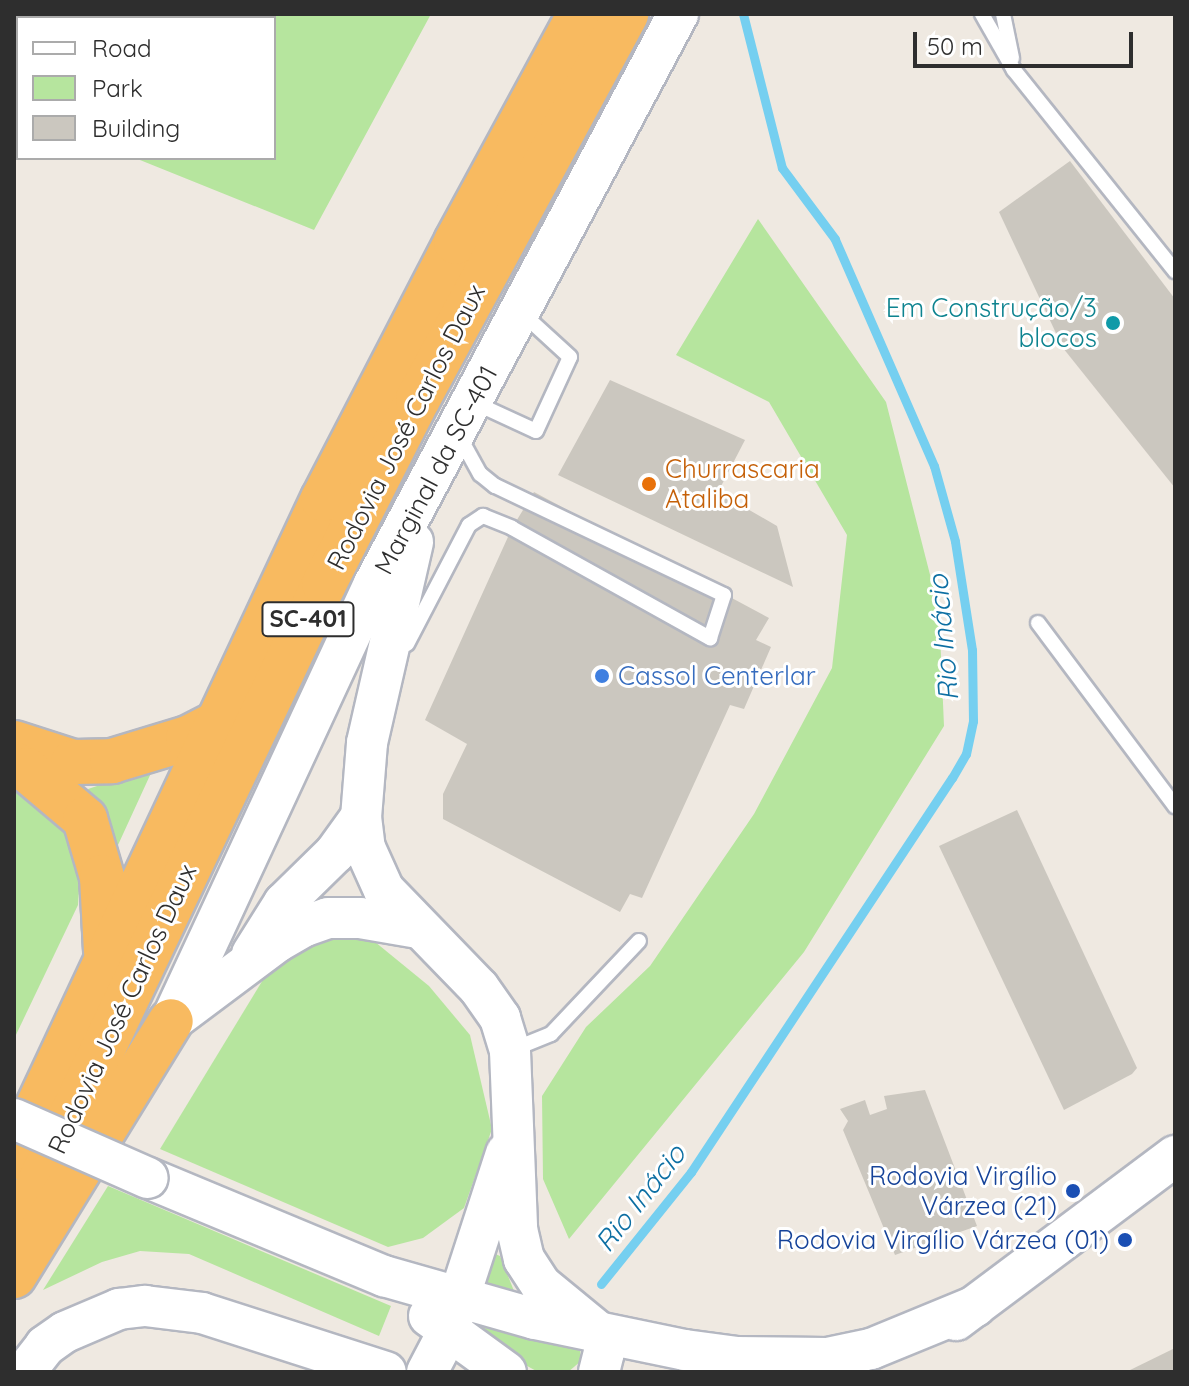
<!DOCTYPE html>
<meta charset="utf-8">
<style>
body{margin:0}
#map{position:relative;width:1189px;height:1386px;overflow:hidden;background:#efe9e1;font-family:Quicksand,sans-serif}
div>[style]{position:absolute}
.green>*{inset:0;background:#b6e59e}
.stream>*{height:9px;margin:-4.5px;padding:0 4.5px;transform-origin:4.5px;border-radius:4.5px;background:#75cff0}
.building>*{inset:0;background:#cbc7bf}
.roads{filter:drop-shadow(2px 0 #b4b7c1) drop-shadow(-2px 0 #b4b7c1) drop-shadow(0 2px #b4b7c1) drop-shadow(0 -2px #b4b7c1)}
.service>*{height:14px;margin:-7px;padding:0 7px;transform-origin:7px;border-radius:7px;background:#fff}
.secondary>*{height:40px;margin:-20px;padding:0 20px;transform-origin:20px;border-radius:20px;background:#fff}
.trunk>*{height:44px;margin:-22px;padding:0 22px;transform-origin:22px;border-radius:22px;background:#f8ba60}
.bridges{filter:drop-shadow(2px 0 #b4b7c1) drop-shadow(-2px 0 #b4b7c1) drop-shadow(0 2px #b4b7c1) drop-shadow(0 -2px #b4b7c1)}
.secondary-bridge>*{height:40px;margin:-20px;padding:0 20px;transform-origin:20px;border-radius:20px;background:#fff}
.dots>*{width:22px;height:22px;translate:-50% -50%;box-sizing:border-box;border:4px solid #fff;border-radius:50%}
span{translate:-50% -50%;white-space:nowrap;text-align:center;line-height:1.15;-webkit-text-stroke:6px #fff;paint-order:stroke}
.shield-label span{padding:2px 6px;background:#fff;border:2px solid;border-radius:6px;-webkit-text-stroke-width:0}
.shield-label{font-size:24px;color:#2e2e2e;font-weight:700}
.culture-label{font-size:26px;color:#0d838f}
.right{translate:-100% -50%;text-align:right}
.street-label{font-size:26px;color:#2e2e2e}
.food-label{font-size:26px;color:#c56008}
.left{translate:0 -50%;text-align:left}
.shop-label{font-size:26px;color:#366cbe}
.transit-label{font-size:26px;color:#164399}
.water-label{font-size:28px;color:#0d6fa3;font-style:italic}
.frame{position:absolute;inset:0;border:16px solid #2e2e2e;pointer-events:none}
.legend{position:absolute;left:16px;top:16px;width:260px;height:144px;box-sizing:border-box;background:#fff;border:2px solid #ababab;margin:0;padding:10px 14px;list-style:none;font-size:24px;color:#2e2e2e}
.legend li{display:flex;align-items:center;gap:16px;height:40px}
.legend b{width:40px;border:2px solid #ababab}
.scale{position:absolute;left:913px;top:32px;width:220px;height:36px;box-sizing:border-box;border:4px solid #2e2e2e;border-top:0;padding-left:10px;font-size:24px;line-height:28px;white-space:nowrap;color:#2e2e2e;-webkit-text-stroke:6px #fff;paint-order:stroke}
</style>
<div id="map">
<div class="green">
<i style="clip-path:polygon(14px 14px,431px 14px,314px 230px,135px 158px,274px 158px,274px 18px,18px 18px,18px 111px,14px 110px)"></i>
<i style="clip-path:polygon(758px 219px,886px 402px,939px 610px,944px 726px,804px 952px,569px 1239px,543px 1179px,542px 1096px,586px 1027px,650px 966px,754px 814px,832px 668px,847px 535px,769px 402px,676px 355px)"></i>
<i style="clip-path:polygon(157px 760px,107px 869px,98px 818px,88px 789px,127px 776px)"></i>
<i style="clip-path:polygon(14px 782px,61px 820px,81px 860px,78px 905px,14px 1039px)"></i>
<i style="clip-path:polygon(328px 936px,369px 937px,429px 986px,470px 1035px,492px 1129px,464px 1208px,423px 1238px,388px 1247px,160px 1149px,275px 960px)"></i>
<i style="clip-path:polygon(108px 1186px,391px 1306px,379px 1336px,189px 1254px,140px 1251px,102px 1262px,43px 1290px)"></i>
<i style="clip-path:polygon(493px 1253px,500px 1256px,516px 1296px,480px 1287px)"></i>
<i style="clip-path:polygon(484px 1318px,580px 1348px,581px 1361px,568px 1372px,538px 1372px,502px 1352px,477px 1331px,476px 1323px)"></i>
</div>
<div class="stream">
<i style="left:601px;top:1284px;width:144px;rotate:-51.2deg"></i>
<i style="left:691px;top:1172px;width:473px;rotate:-56.5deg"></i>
<i style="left:952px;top:778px;width:28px;rotate:-60deg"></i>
<i style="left:966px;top:754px;width:34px;rotate:-78deg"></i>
<i style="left:973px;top:721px;width:71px;rotate:-90.8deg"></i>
<i style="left:972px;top:650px;width:110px;rotate:-98.9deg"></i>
<i style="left:955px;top:541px;width:78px;rotate:-105.6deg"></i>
<i style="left:934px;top:466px;width:248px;rotate:-113.6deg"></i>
<i style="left:835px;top:239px;width:89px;rotate:-126.7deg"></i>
<i style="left:782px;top:168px;width:159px;rotate:-104.2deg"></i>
</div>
<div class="building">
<i style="clip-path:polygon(1070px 161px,1175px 299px,1175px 488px,1063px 348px,999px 212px)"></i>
<i style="clip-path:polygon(610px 380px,745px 440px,718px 492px,777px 526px,793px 587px,558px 475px)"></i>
<i style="clip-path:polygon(534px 492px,769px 618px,756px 640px,771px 647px,744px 709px,730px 705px,642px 898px,630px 894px,620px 912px,443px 819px,443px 794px,467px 744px,425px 720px,512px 528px)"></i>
<i style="clip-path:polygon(1017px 810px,1137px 1068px,1132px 1074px,1064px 1110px,939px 846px)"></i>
<i style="clip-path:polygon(925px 1090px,977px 1226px,895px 1255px,843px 1130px,848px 1121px,840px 1109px,865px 1100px,870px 1115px,887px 1109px,884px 1096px)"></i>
<i style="clip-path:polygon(1175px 1348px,1175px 1372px,1126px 1372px)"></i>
</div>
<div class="roads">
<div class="service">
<i style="left:982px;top:14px;width:64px;rotate:60.3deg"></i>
<i style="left:1014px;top:70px;width:258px;rotate:51.3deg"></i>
<i style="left:1003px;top:14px;width:45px;rotate:78.4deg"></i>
<i style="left:473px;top:402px;width:69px;rotate:24.7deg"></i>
<i style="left:536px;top:431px;width:81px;rotate:-65.3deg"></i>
<i style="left:570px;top:357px;width:65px;rotate:-137.5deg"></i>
<i style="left:1038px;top:623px;width:229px;rotate:53.2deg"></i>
<i style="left:407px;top:644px;width:134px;rotate:-62.5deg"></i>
<i style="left:469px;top:525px;width:17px;rotate:-33deg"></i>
<i style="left:483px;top:516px;width:31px;rotate:22deg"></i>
<i style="left:512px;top:528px;width:227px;rotate:29.1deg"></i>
<i style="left:710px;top:638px;width:45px;rotate:-72deg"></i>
<i style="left:724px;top:595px;width:254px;rotate:-154.5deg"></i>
<i style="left:495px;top:486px;width:19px;rotate:-141deg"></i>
<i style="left:480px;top:474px;width:43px;rotate:-118.9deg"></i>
<i style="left:514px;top:1049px;width:40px;rotate:-22deg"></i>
<i style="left:551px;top:1034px;width:128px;rotate:-46.6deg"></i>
</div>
<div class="secondary">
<i style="left:413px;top:542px;width:206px;rotate:102.9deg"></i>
<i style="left:367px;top:743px;width:74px;rotate:94.6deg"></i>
<i style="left:361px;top:817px;width:31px;rotate:83deg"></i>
<i style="left:365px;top:848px;width:46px;rotate:65.7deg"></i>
<i style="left:384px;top:890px;width:136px;rotate:45.9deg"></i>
<i style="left:479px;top:988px;width:37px;rotate:55deg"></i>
<i style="left:500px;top:1018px;width:34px;rotate:73deg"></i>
<i style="left:510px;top:1051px;width:178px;rotate:87.7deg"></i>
<i style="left:517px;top:1229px;width:31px;rotate:77deg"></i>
<i style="left:524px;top:1259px;width:31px;rotate:57deg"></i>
<i style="left:541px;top:1285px;width:80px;rotate:39.4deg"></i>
<i style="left:603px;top:1336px;width:16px;rotate:86deg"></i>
<i style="left:604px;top:1352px;width:21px;rotate:104deg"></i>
<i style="left:252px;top:954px;width:60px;rotate:-57.9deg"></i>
<i style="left:284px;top:903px;width:71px;rotate:-44.4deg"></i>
<i style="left:335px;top:853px;width:44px;rotate:-54.2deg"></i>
<i style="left:174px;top:1019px;width:129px;rotate:-36.8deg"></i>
<i style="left:277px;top:942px;width:32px;rotate:-30deg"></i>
<i style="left:305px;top:926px;width:24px;rotate:-19deg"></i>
<i style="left:328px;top:918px;width:32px"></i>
<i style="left:360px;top:918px;width:59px;rotate:9.8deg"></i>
<i style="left:171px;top:1021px;width:482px;rotate:-65.1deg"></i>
<i style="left:374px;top:584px;width:646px;rotate:-61.93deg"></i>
<i style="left:148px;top:1178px;width:256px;rotate:22.6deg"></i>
<i style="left:384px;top:1276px;width:157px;rotate:15.9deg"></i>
<i style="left:535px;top:1319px;width:153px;rotate:11.7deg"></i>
<i style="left:685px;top:1350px;width:51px;rotate:7.8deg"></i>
<i style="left:736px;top:1357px;width:91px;rotate:0.6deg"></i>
<i style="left:827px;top:1358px;width:45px;rotate:-11.6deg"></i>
<i style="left:871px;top:1349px;width:113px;rotate:-22.3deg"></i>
<i style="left:429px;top:1316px;width:95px;rotate:36deg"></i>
<i style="left:956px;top:1320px;width:274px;rotate:-36.8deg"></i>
<i style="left:25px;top:1372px;width:33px;rotate:-52deg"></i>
<i style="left:45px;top:1346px;width:24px;rotate:-35deg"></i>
<i style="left:65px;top:1332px;width:59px;rotate:-23.1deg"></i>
<i style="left:119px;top:1309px;width:26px;rotate:-7deg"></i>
<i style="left:145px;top:1306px;width:57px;rotate:7deg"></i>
<i style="left:202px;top:1313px;width:193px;rotate:17.8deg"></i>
<i style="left:427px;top:1372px;width:45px;rotate:-62.3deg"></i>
<i style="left:448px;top:1332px;width:188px;rotate:-72deg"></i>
</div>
<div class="trunk">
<i style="left:14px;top:743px;width:62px;rotate:17.9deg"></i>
<i style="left:73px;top:762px;width:39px;rotate:-1deg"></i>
<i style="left:112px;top:761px;width:79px;rotate:-16.8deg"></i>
<i style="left:188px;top:738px;width:36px;rotate:-27deg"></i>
<i style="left:14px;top:764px;width:14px;rotate:25deg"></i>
<i style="left:27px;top:770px;width:76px;rotate:40.2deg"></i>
<i style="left:85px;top:819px;width:60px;rotate:73.7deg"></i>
<i style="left:102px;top:877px;width:75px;rotate:86.9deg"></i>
<i style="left:14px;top:1157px;width:727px;rotate:-64.85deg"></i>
<i style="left:323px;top:499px;width:289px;rotate:-62.6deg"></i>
<i style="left:456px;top:242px;width:260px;rotate:-61.5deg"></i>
<i style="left:14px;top:1236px;width:722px;rotate:-64.57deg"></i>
<i style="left:324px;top:584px;width:208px;rotate:-63.1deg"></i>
<i style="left:418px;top:399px;width:438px;rotate:-61.6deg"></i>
<i style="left:14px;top:1276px;width:299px;rotate:-58.4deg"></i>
</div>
</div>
<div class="bridges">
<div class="secondary-bridge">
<i style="left:14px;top:1119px;width:146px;rotate:23.8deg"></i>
</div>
</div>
<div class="dots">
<i style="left:1113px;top:323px;background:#0f9aa8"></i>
<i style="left:649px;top:484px;background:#e8710a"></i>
<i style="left:602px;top:676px;background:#3f7fe0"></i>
<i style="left:1073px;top:1191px;background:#1a4fb4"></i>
<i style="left:1125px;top:1240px;background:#1a4fb4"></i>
</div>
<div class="shield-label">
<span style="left:308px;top:619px">SC-401</span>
</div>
<div class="culture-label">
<span class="right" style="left:1097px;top:323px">Em Construção/3<br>blocos</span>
</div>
<div class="street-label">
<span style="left:406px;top:427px;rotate:-63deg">Rodovia José Carlos Daux</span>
<span style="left:436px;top:470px;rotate:-62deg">Marginal da SC-401</span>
<span style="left:122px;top:1009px;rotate:-65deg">Rodovia José Carlos Daux</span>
</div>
<div class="food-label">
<span class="left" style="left:665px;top:484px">Churrascaria<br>Ataliba</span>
</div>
<div class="shop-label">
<span class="left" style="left:618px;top:676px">Cassol Centerlar</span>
</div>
<div class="transit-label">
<span class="right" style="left:1057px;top:1191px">Rodovia Virgílio<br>Várzea (21)</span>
<span class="right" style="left:1109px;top:1240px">Rodovia Virgílio Várzea (01)</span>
</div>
<div class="water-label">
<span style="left:943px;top:638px;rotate:-95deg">Rio Inácio</span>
<span style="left:640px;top:1198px;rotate:-52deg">Rio Inácio</span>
</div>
<div class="frame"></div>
<ul class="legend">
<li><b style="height:10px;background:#fff"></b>Road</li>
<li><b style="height:22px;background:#b6e59e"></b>Park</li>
<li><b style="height:22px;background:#cbc7bf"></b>Building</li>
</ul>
<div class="scale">50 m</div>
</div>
